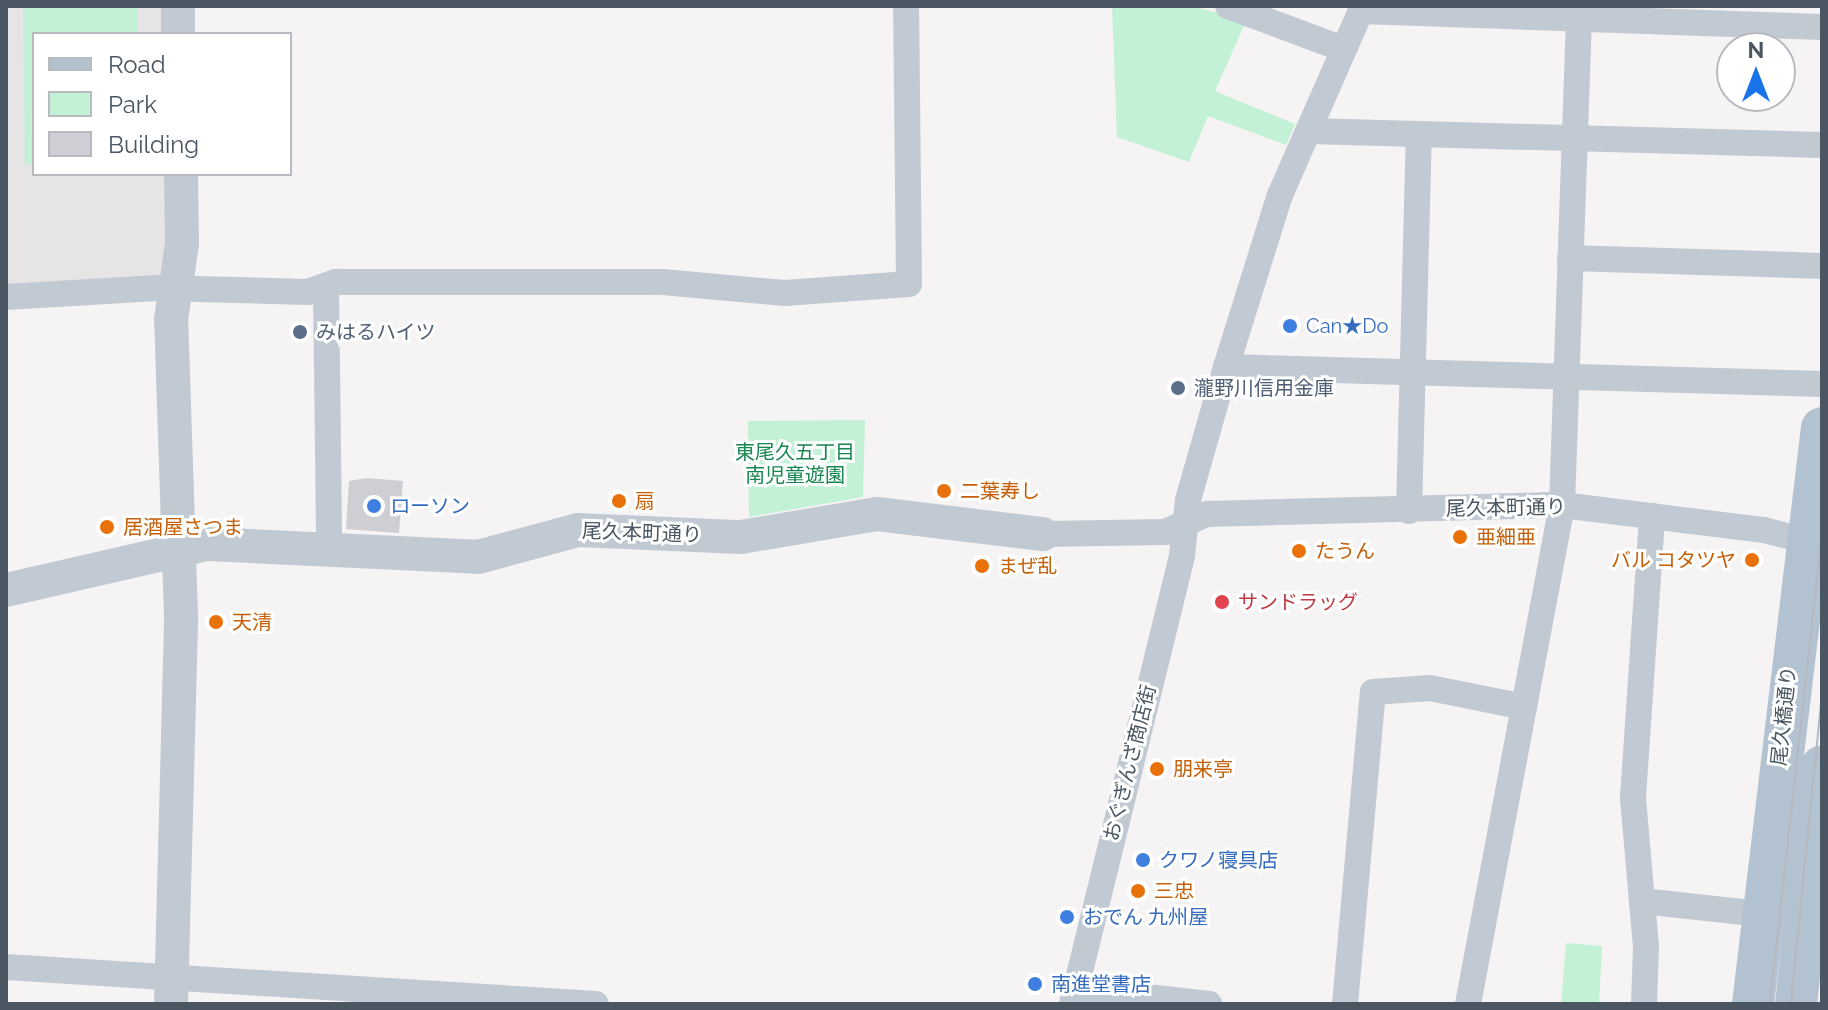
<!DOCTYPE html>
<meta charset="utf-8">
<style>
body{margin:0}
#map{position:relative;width:1828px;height:1010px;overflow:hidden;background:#f5f3f3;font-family:Raleway,"Noto Sans JP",sans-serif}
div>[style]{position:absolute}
.education>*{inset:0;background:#e6e4e5}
.green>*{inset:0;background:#c3f1d5}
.building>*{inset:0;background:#cdcfd5}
.minor>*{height:26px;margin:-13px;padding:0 13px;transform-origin:13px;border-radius:13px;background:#c1cad2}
.tertiary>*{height:34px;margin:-17px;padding:0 17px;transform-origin:17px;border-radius:17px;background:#c1cad2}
.primary>*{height:42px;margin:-21px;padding:0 21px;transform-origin:21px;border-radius:21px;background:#b3c2d1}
.tram>*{height:2px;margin:-1px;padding:0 1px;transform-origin:1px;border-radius:1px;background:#b5b8bd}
.dots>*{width:22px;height:22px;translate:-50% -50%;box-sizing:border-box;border:4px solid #fff;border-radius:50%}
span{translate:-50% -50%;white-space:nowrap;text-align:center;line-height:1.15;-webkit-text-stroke:6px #fff;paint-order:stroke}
.shop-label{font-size:20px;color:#366cbe}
.left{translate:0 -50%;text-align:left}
.service-label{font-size:20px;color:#4e5e75}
.park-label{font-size:20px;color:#17864f}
.food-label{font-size:20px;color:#c56008}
.right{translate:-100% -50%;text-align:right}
.street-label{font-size:20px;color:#4a5661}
.health-label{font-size:20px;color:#be3a42}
.frame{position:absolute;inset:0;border:8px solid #4a5661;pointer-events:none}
.legend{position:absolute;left:32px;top:32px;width:260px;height:144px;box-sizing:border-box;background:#fff;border:2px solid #b7bbc0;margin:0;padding:10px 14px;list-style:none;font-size:24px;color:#4a5661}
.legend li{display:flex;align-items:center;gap:16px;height:40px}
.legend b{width:40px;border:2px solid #b7bbc0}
.north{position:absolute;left:1716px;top:32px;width:80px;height:80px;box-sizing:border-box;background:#fff;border:2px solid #b7bbc0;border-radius:50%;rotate:0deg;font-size:22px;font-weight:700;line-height:32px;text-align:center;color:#4a5661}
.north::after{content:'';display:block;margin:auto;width:28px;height:36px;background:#1a73e8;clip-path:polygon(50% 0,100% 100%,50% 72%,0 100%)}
</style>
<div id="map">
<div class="education">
<i style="clip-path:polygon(6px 6px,161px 6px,162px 34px,34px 34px,34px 174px,165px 174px,166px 257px,159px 278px,6px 287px)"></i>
</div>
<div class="green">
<i style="clip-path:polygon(23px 6px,138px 6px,138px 34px,34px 34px,34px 164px,25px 164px)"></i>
<i style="clip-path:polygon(1112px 6px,1188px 6px,1247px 19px,1215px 91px,1295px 124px,1286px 145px,1208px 116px,1189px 162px,1117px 137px)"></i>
<i style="clip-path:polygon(865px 420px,863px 497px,749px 517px,748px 421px)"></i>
<i style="clip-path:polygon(1566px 943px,1602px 946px,1599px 1004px,1561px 1004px)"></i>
</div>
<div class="building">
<i style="clip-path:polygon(367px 478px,403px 481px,399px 533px,346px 529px,349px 481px)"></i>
</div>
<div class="minor">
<i style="left:1228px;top:6px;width:123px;rotate:20.5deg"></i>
<i style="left:1361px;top:11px;width:461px;rotate:2deg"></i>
<i style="left:1309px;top:131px;width:513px;rotate:1.56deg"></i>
<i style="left:1570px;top:258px;width:252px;rotate:1.8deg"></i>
<i style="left:326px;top:286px;width:260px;rotate:89.3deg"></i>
<i style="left:6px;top:297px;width:151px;rotate:-3.4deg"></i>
<i style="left:157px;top:288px;width:151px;rotate:1.5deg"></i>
<i style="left:308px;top:292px;width:30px;rotate:-20deg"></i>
<i style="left:336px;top:282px;width:327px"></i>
<i style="left:663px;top:282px;width:122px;rotate:5.2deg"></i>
<i style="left:785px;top:293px;width:124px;rotate:-4.2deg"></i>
<i style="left:909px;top:284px;width:278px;rotate:-90.6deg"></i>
<i style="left:1226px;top:367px;width:596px;rotate:1.63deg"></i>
<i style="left:1409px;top:511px;width:377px;rotate:-88.5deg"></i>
<i style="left:1043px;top:534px;width:122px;rotate:-0.9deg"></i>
<i style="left:1165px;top:532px;width:46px;rotate:-23.2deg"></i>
<i style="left:1207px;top:514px;width:355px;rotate:-1.5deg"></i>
<i style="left:1562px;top:505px;width:204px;rotate:7.1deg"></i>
<i style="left:1764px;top:530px;width:60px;rotate:14.5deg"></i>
<i style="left:1642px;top:901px;width:121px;rotate:6.2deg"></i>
<i style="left:6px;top:967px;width:591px;rotate:3.59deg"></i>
<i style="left:1076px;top:989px;width:134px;rotate:6.4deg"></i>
<i style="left:1072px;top:1004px;width:462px;rotate:-76.2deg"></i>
<i style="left:1182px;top:555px;width:55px;rotate:-83.8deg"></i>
<i style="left:1188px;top:500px;width:138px;rotate:-74.1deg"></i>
<i style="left:1226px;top:367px;width:180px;rotate:-72.6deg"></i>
<i style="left:1280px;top:195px;width:206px;rotate:-66.3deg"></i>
<i style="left:1345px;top:1004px;width:313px;rotate:-84.9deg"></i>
<i style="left:1373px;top:692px;width:57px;rotate:-4deg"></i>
<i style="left:1430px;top:688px;width:96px;rotate:11.4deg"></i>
<i style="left:1468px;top:1004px;width:508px;rotate:-79.33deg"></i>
<i style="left:1562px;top:505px;width:499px;rotate:-88deg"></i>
<i style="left:1644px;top:1004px;width:57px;rotate:-88deg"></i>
<i style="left:1646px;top:947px;width:151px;rotate:-95deg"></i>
<i style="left:1633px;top:797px;width:282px;rotate:-86.1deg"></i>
</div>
<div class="tertiary">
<i style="left:178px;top:6px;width:28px;rotate:90deg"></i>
<i style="left:6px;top:590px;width:206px;rotate:-12.9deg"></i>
<i style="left:207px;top:544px;width:271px;rotate:2.7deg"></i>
<i style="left:478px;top:557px;width:104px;rotate:-15.1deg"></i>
<i style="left:578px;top:530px;width:163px;rotate:2.5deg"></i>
<i style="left:741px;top:537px;width:138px;rotate:-9.6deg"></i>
<i style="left:877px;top:514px;width:167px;rotate:6.9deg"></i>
<i style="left:171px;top:1004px;width:388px;rotate:-88.5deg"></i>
<i style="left:181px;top:616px;width:296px;rotate:-91.9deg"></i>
<i style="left:171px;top:320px;width:77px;rotate:-81.8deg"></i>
<i style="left:182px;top:244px;width:70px;rotate:-90.8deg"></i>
</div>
<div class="primary">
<i style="left:1753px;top:1004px;width:580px;rotate:-83.17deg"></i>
<i style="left:1796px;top:1004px;width:239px;rotate:-83.8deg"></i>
</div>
<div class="tram">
<i style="left:1770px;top:1004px;width:474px;rotate:-83.7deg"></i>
<i style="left:1791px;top:1004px;width:314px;rotate:-84.3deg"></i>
</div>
<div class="dots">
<i style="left:1290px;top:326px;background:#3f7fe0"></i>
<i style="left:300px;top:332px;background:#5c6f8a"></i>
<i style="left:1178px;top:388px;background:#5c6f8a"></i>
<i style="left:944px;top:491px;background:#e8710a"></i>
<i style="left:619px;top:501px;background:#e8710a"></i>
<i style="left:374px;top:506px;background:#3f7fe0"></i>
<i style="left:107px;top:527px;background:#e8710a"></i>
<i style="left:1460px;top:537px;background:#e8710a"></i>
<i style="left:1299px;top:551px;background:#e8710a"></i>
<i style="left:1752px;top:560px;background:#e8710a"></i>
<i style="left:982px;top:566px;background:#e8710a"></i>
<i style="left:1222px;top:602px;background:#e0444e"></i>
<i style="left:216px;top:622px;background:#e8710a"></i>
<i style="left:1157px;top:769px;background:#e8710a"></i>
<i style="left:1143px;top:860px;background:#3f7fe0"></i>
<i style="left:1138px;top:891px;background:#e8710a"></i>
<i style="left:1067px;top:917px;background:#3f7fe0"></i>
<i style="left:1035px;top:984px;background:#3f7fe0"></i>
</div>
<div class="shop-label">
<span class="left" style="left:1306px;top:326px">Can★Do</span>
<span class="left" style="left:390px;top:506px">ローソン</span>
<span class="left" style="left:1159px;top:860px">クワノ寝具店</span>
<span class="left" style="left:1083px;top:917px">おでん 九州屋</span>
<span class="left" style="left:1051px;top:984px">南進堂書店</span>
</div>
<div class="service-label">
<span class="left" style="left:316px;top:332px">みはるハイツ</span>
<span class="left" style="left:1194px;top:388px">瀧野川信用金庫</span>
</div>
<div class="park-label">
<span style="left:795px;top:464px">東尾久五丁目<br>南児童遊園</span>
</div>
<div class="food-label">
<span class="left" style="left:960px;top:491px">二葉寿し</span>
<span class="left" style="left:635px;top:501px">扇</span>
<span class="left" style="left:123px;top:527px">居酒屋さつま</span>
<span class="left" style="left:1476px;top:537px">亜細亜</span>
<span class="left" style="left:1315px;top:551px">たうん</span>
<span class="right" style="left:1736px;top:560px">バル コタツヤ</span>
<span class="left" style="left:998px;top:566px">まぜ乱</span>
<span class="left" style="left:232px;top:622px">天清</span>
<span class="left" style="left:1173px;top:769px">朋来亭</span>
<span class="left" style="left:1154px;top:891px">三忠</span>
</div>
<div class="street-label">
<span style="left:1506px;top:508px;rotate:-1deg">尾久本町通り</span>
<span style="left:642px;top:533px;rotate:2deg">尾久本町通り</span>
<span style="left:1784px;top:716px;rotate:-84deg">尾久橋通り</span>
<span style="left:1130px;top:763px;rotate:-76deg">おぐぎんざ商店街</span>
</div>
<div class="health-label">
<span class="left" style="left:1238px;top:602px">サンドラッグ</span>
</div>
<div class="frame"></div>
<ul class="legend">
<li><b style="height:10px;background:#b3c2d1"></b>Road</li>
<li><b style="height:22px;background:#c3f1d5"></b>Park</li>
<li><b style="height:22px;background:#cdcfd5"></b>Building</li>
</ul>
<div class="north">N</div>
</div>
